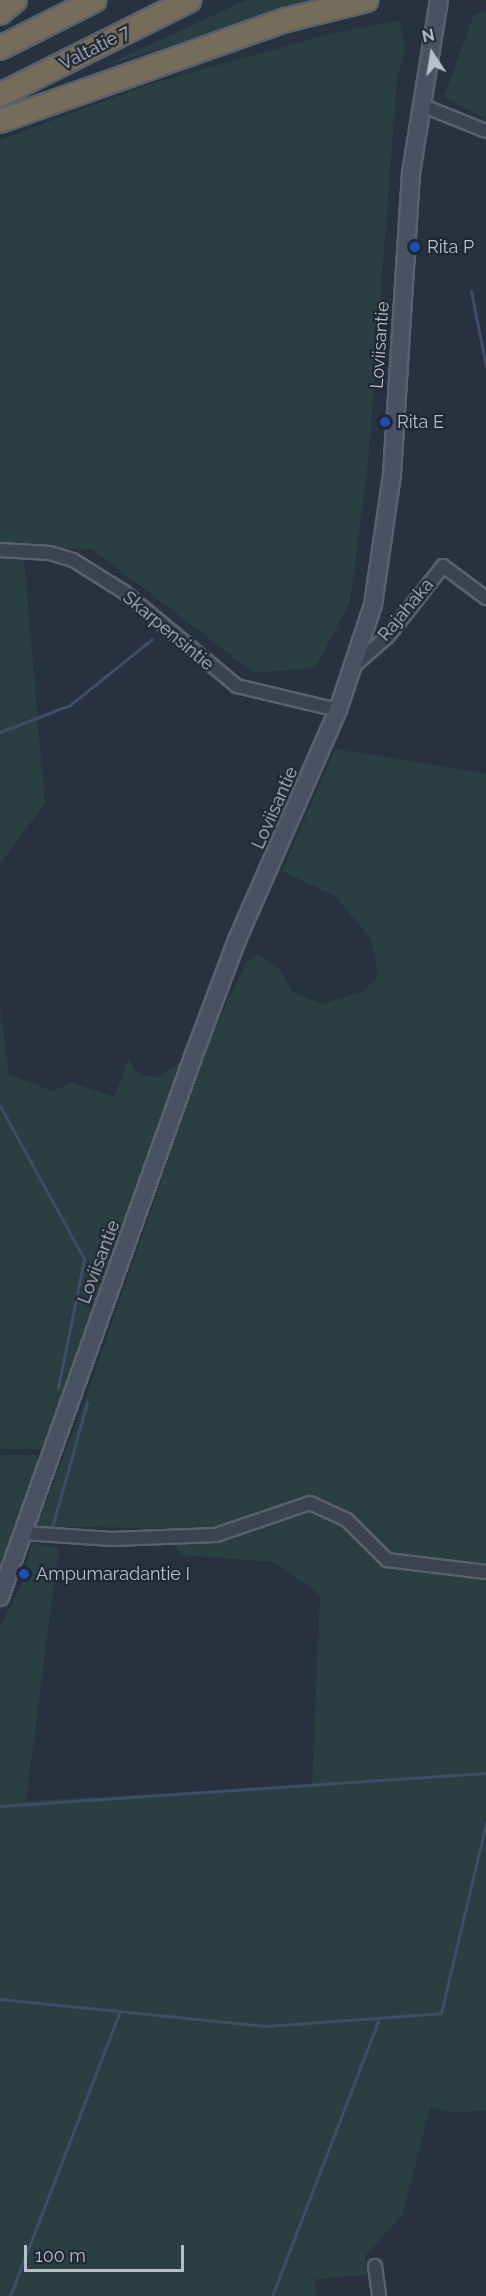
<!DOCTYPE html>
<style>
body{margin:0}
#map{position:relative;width:486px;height:2296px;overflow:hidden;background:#273140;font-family:Raleway,sans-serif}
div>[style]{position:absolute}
.green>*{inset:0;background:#2a3f42}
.stream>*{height:3px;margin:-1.5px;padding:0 1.5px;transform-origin:1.5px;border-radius:1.5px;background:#3e4d68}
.roads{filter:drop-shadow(2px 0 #59616d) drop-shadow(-2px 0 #59616d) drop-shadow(0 2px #59616d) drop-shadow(0 -2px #59616d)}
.minor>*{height:12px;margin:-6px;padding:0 6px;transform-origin:6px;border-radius:6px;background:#3b4350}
.secondary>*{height:16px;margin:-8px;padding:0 8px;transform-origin:8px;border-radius:8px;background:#495263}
.motorway>*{height:22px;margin:-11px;padding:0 11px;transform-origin:11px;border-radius:11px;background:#756c59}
.dots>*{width:16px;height:16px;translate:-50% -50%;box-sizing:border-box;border:3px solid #202835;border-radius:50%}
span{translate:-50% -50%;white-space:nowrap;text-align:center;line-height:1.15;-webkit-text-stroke:4.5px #202835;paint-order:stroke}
.street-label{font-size:18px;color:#b8beca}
.poi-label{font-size:18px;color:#b8beca}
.left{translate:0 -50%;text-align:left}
.north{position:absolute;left:402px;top:24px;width:60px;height:60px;-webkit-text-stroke:4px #202835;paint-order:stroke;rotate:348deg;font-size:16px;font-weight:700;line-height:24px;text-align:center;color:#b8beca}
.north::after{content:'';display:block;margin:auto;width:21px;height:27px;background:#b8beca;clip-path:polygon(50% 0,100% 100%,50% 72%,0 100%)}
.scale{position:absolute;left:24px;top:2245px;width:160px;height:27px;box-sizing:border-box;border:3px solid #b8beca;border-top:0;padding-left:8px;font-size:18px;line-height:21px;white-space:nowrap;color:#b8beca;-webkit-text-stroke:4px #202835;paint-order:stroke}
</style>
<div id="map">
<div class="green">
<i style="clip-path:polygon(246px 0,317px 0,104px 66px)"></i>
<i style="clip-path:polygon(486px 11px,486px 119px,444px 97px,474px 14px)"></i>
<i style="clip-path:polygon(400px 21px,405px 52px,397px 80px,368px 464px,350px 602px,315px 668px,254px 673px,92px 549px,23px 548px,45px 803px,0 864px,0 140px,147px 85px,336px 32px)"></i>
<i style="clip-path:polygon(335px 749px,486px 774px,486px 1566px,389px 1553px,351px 1514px,309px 1495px,267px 1513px,212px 1528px,36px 1527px,82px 1409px,212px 1034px,247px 961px,257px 954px,278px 968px,293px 992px,322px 1004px,364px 991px,378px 975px,371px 939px,335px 896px,282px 871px)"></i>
<i style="clip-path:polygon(0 1007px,9px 1075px,53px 1091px,72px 1083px,114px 1097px,129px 1057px,134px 1070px,143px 1076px,160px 1077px,181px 1061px,44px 1449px,0 1449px)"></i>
<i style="clip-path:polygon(14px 1454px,36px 1455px,39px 1463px,0 1571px,0 1456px)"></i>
<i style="clip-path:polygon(307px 1511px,343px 1525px,383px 1565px,486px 1579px,486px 2110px,455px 2113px,430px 2107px,403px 2214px,365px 2256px,367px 2275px,315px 2279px,316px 2296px,0 2296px,0 1627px,21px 1586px,32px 1543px,59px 1547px,26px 1801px,312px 1785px,320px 1595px,273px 1562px,180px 1555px,175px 1543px,221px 1541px)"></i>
</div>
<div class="stream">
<i style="left:471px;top:291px;width:77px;rotate:78.8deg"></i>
<i style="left:0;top:732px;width:75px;rotate:-21.1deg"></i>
<i style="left:70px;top:705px;width:105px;rotate:-38.8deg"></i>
<i style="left:0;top:1106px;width:175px;rotate:61.2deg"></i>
<i style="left:84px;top:1259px;width:132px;rotate:101.4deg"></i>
<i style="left:51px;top:1531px;width:133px;rotate:-74.3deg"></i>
<i style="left:0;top:1806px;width:487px;rotate:-3.9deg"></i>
<i style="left:0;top:1999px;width:267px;rotate:5.8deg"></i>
<i style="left:266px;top:2026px;width:175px;rotate:-4.2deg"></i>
<i style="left:441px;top:2013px;width:196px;rotate:-76.7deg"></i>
<i style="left:10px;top:2296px;width:303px;rotate:-68.9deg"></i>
<i style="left:272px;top:2296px;width:295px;rotate:-68.9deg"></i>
</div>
<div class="roads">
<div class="minor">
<i style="left:421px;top:105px;width:70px;rotate:21.8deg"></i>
<i style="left:0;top:550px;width:50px;rotate:3.4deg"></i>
<i style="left:50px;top:553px;width:24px;rotate:17deg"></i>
<i style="left:73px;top:560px;width:60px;rotate:32.1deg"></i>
<i style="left:124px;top:592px;width:147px;rotate:39.8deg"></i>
<i style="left:237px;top:686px;width:104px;rotate:13.4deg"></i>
<i style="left:355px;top:665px;width:44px;rotate:-41.3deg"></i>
<i style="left:388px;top:636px;width:89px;rotate:-51.8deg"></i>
<i style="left:443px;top:566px;width:54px;rotate:36.7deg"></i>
<i style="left:24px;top:1533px;width:88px;rotate:3.9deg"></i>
<i style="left:112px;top:1539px;width:104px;rotate:-2.2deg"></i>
<i style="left:216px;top:1535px;width:99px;rotate:-18.8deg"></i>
<i style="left:310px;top:1503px;width:41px;rotate:24.7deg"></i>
<i style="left:347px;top:1520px;width:57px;rotate:45deg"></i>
<i style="left:387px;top:1560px;width:100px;rotate:6.9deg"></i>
<i style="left:375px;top:2266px;width:30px;rotate:82deg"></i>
</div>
<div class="secondary">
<i style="left:0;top:1597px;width:573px;rotate:-70.33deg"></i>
<i style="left:193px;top:1057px;width:125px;rotate:-69.4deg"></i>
<i style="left:237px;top:940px;width:251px;rotate:-66.3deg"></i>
<i style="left:338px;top:710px;width:111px;rotate:-71.6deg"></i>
<i style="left:373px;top:605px;width:131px;rotate:-81.7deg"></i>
<i style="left:392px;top:475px;width:303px;rotate:-86.4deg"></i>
<i style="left:411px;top:173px;width:175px;rotate:-80.8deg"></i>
</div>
<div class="motorway">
<i style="left:0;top:13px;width:20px;rotate:-41deg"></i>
<i style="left:0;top:48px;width:106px;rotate:-26.8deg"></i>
<i style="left:0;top:95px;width:212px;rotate:-26.6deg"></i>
<i style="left:0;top:121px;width:303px;rotate:-19.5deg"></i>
<i style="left:286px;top:20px;width:83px;rotate:-13.9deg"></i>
</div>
</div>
<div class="dots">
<i style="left:415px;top:247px;background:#1a4fb4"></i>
<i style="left:385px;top:422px;background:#1a4fb4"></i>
<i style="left:24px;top:1574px;background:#1a4fb4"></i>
</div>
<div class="street-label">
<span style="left:95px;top:48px;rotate:-27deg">Valtatie 7</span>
<span style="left:380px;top:345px;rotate:-86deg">Loviisantie</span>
<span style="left:406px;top:610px;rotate:-50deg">Rajahaka</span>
<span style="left:168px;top:631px;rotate:40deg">Skarpensintie</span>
<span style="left:275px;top:808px;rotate:-66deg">Loviisantie</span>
<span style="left:99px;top:1262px;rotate:-69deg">Loviisantie</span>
</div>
<div class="poi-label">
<span class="left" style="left:427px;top:247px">Rita P</span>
<span class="left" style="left:397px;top:422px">Rita E</span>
<span class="left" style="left:36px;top:1574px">Ampumaradantie I</span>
</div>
<div class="north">N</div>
<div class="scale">100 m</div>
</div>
